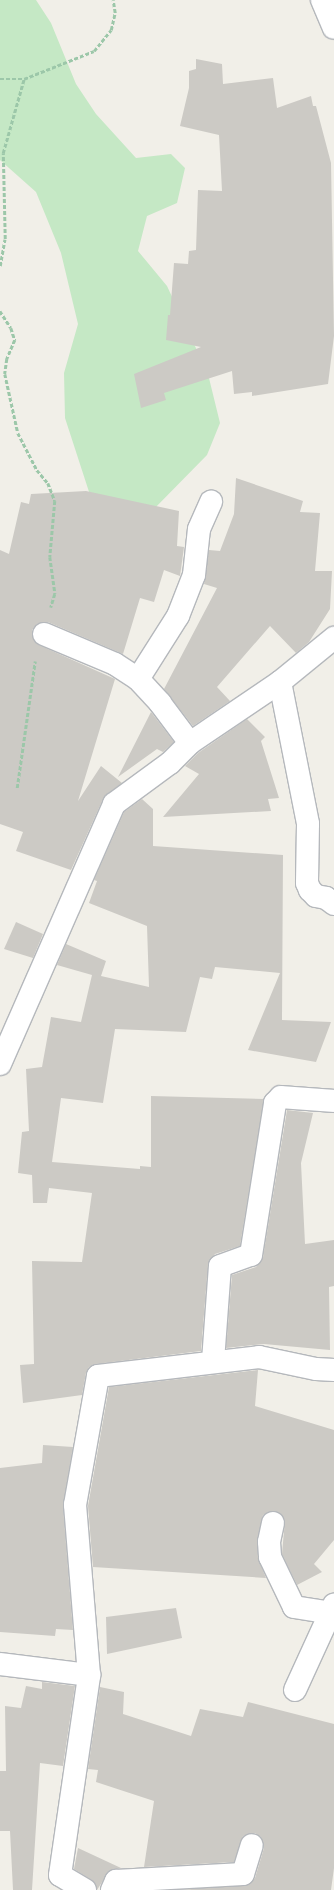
<!DOCTYPE html>
<style>
body{margin:0}
#map{position:relative;width:334px;height:1890px;overflow:hidden;background:#f1efe8;font-family:Signika,sans-serif}
div>[style]{position:absolute}
.green>*{inset:0;background:#c5e8c5}
.building>*{inset:0;background:#cccac5}
.path>*{height:2.5px;margin-top:-1.25px;transform-origin:0;background:repeating-linear-gradient(90deg,#9cc7a9 0 4px,transparent 0 6px)}
.roads{filter:drop-shadow(1px 0 #b5b8bc) drop-shadow(-1px 0 #b5b8bc) drop-shadow(0 1px #b5b8bc) drop-shadow(0 -1px #b5b8bc)}
.minor>*{height:22px;margin:-11px;padding:0 11px;transform-origin:11px;border-radius:11px;background:#fff}
span{translate:-50% -50%;white-space:nowrap;text-align:center;line-height:1.15;-webkit-text-stroke:3.5px #fff;paint-order:stroke}
</style>
<div id="map">
<div class="green">
<i style="clip-path:polygon(0 0,36px 0,51px 23px,76px 84px,96px 114px,136px 158px,171px 154px,185px 168px,177px 203px,147px 216px,138px 251px,167px 286px,208px 374px,220px 423px,207px 455px,152px 511px,91px 498px,65px 418px,64px 373px,78px 324px,61px 253px,36px 192px,0 160px)"></i>
</div>
<div class="building">
<i style="clip-path:polygon(196px 59px,222px 64px,223px 84px,273px 78px,277px 108px,311px 96px,313px 106px,316px 106px,331px 163px,334px 336px,328px 384px,252px 396px,252px 392px,234px 394px,232px 371px,164px 393px,166px 400px,141px 408px,134px 374px,201px 347px,166px 340px,168px 315px,170px 315px,174px 263px,188px 264px,189px 251px,196px 250px,198px 190px,222px 191px,219px 135px,180px 126px,189px 88px,189px 71px,196px 69px)"></i>
<i style="clip-path:polygon(236px 478px,303px 501px,300px 512px,320px 513px,315px 571px,332px 571px,330px 609px,309px 642px,296px 653px,270px 626px,217px 687px,230px 701px,193px 726px,164px 689px,217px 588px,204px 584px,209px 550px,220px 551px,234px 514px)"></i>
<i style="clip-path:polygon(86px 491px,179px 511px,177px 546px,184px 547px,180px 576px,164px 570px,154px 602px,140px 598px,123px 654px,48px 622px,37px 624px,32px 630px,32px 636px,39px 645px,115px 679px,78px 801px,101px 766px,122px 783px,103px 799px,71px 870px,16px 851px,23px 832px,0 824px,0 550px,9px 554px,21px 502px,29px 504px,31px 494px)"></i>
<i style="clip-path:polygon(151px 712px,174px 742px,163px 752px,157px 749px,118px 777px)"></i>
<i style="clip-path:polygon(247px 719px,265px 737px,261px 741px,279px 798px,268px 799px,271px 811px,163px 817px,199px 774px,185px 766px,198px 753px)"></i>
<i style="clip-path:polygon(142px 799px,153px 809px,153px 846px,283px 855px,282px 1020px,331px 1022px,316px 1062px,248px 1050px,280px 973px,215px 967px,212px 979px,200px 977px,186px 1032px,115px 1029px,103px 1103px,61px 1098px,52px 1162px,140px 1169px,140px 1166px,151px 1167px,151px 1096px,264px 1099px,240px 1246px,215px 1254px,208px 1265px,201px 1351px,96px 1364px,89px 1367px,86px 1373px,82px 1395px,23px 1403px,20px 1365px,34px 1364px,32px 1261px,82px 1262px,92px 1193px,49px 1188px,47px 1203px,33px 1203px,32px 1175px,18px 1173px,22px 1132px,29px 1131px,26px 1069px,42px 1067px,51px 1017px,81px 1022px,92px 975px,57px 965px,66px 944px,106px 961px,101px 976px,149px 987px,147px 926px,89px 903px,97px 881px,94px 880px,124px 812px)"></i>
<i style="clip-path:polygon(16px 922px,43px 934px,33px 958px,4px 949px)"></i>
<i style="clip-path:polygon(287px 1110px,313px 1113px,301px 1163px,305px 1244px,334px 1240px,334px 1286px,329px 1287px,330px 1350px,264px 1344px,226px 1348px,232px 1275px,256px 1267px,263px 1257px)"></i>
<i style="clip-path:polygon(258px 1370px,255px 1406px,334px 1430px,334px 1540px,314px 1564px,322px 1572px,297px 1585px,282px 1554px,285px 1520px,275px 1511px,263px 1515px,257px 1540px,258px 1558px,266px 1578px,93px 1567px,88px 1506px,109px 1387px)"></i>
<i style="clip-path:polygon(43px 1445px,73px 1447px,63px 1506px,73px 1630px,56px 1629px,55px 1636px,0 1632px,0 1468px,42px 1463px)"></i>
<i style="clip-path:polygon(176px 1608px,182px 1638px,107px 1654px,106px 1617px)"></i>
<i style="clip-path:polygon(42px 1682px,75px 1686px,63px 1766px,40px 1763px,32px 1890px,13px 1890px,10px 1831px,0 1831px,0 1771px,6px 1771px,5px 1706px,21px 1708px,26px 1686px,42px 1689px)"></i>
<i style="clip-path:polygon(100px 1687px,124px 1692px,123px 1714px,191px 1736px,200px 1709px,243px 1717px,248px 1702px,334px 1724px,334px 1868px,331px 1890px,180px 1890px,250px 1884px,255px 1878px,264px 1848px,261px 1837px,255px 1833px,243px 1836px,234px 1862px,144px 1867px,154px 1801px,96px 1782px,98px 1770px,88px 1769px)"></i>
<i style="clip-path:polygon(78px 1848px,121px 1868px,109px 1871px,97px 1890px,92px 1880px,74px 1869px)"></i>
</div>
<div class="path">
<i style="left:0;top:79px;width:24px"></i>
<i style="left:24px;top:79px;width:75px;rotate:-21.8deg"></i>
<i style="left:94px;top:51px;width:27px;rotate:-51deg"></i>
<i style="left:111px;top:30px;width:17px;rotate:-77deg"></i>
<i style="left:115px;top:13px;width:13px;rotate:-99deg"></i>
<i style="left:0;top:266px;width:27px;rotate:-80deg"></i>
<i style="left:5px;top:239px;width:86px;rotate:-91.3deg"></i>
<i style="left:3px;top:153px;width:77px;rotate:-74.2deg"></i>
<i style="left:0;top:311px;width:20px;rotate:57deg"></i>
<i style="left:11px;top:328px;width:13px;rotate:72deg"></i>
<i style="left:15px;top:340px;width:21px;rotate:113deg"></i>
<i style="left:7px;top:359px;width:15px;rotate:98deg"></i>
<i style="left:5px;top:374px;width:60px;rotate:77.6deg"></i>
<i style="left:18px;top:433px;width:42px;rotate:62.8deg"></i>
<i style="left:37px;top:470px;width:17px;rotate:50deg"></i>
<i style="left:48px;top:483px;width:19px;rotate:69deg"></i>
<i style="left:55px;top:501px;width:56px;rotate:95.1deg"></i>
<i style="left:50px;top:557px;width:37px;rotate:82deg"></i>
<i style="left:55px;top:594px;width:14px;rotate:107deg"></i>
<i style="left:17px;top:788px;width:128px;rotate:-81.9deg"></i>
</div>
<div class="roads">
<div class="minor">
<i style="left:322px;top:0;width:30px;rotate:67deg"></i>
<i style="left:44px;top:634px;width:77px;rotate:22.9deg"></i>
<i style="left:115px;top:664px;width:27px;rotate:33deg"></i>
<i style="left:138px;top:679px;width:33px;rotate:47deg"></i>
<i style="left:160px;top:703px;width:50px;rotate:53.1deg"></i>
<i style="left:138px;top:679px;width:75px;rotate:-57.6deg"></i>
<i style="left:178px;top:616px;width:44px;rotate:-68.7deg"></i>
<i style="left:194px;top:575px;width:46px;rotate:-83.8deg"></i>
<i style="left:199px;top:529px;width:30px;rotate:-66deg"></i>
<i style="left:280px;top:682px;width:145px;rotate:78.8deg"></i>
<i style="left:308px;top:824px;width:59px;rotate:91deg"></i>
<i style="left:307px;top:883px;width:8px;rotate:67deg"></i>
<i style="left:310px;top:890px;width:8px;rotate:45deg"></i>
<i style="left:316px;top:896px;width:10px;rotate:11deg"></i>
<i style="left:326px;top:898px;width:10px;rotate:37deg"></i>
<i style="left:0;top:1064px;width:284px;rotate:-66.3deg"></i>
<i style="left:114px;top:804px;width:69px;rotate:-36.2deg"></i>
<i style="left:170px;top:763px;width:28px;rotate:-45deg"></i>
<i style="left:190px;top:743px;width:109px;rotate:-34.1deg"></i>
<i style="left:280px;top:682px;width:70px;rotate:-39.2deg"></i>
<i style="left:213px;top:1361px;width:95px;rotate:-85.8deg"></i>
<i style="left:220px;top:1266px;width:33px;rotate:-20deg"></i>
<i style="left:251px;top:1255px;width:154px;rotate:-81deg"></i>
<i style="left:275px;top:1103px;width:8px;rotate:-45deg"></i>
<i style="left:281px;top:1097px;width:53px;rotate:4.3deg"></i>
<i style="left:273px;top:1523px;width:19px;rotate:102deg"></i>
<i style="left:269px;top:1542px;width:15px;rotate:86deg"></i>
<i style="left:270px;top:1557px;width:55px;rotate:64.4deg"></i>
<i style="left:294px;top:1607px;width:36px;rotate:9deg"></i>
<i style="left:0;top:1664px;width:90px;rotate:7deg"></i>
<i style="left:295px;top:1690px;width:94px;rotate:-65.4deg"></i>
<i style="left:85px;top:1890px;width:29px;rotate:-149deg"></i>
<i style="left:60px;top:1875px;width:202px;rotate:-81.7deg"></i>
<i style="left:89px;top:1675px;width:171px;rotate:-94.7deg"></i>
<i style="left:75px;top:1505px;width:131px;rotate:-79.9deg"></i>
<i style="left:98px;top:1376px;width:162px;rotate:-6.7deg"></i>
<i style="left:259px;top:1357px;width:58px;rotate:11.9deg"></i>
<i style="left:316px;top:1369px;width:18px;rotate:3deg"></i>
<i style="left:112px;top:1890px;width:10px;rotate:-66deg"></i>
<i style="left:116px;top:1881px;width:127px;rotate:-3.2deg"></i>
<i style="left:243px;top:1874px;width:30px;rotate:-73deg"></i>
</div>
</div>
</div>
